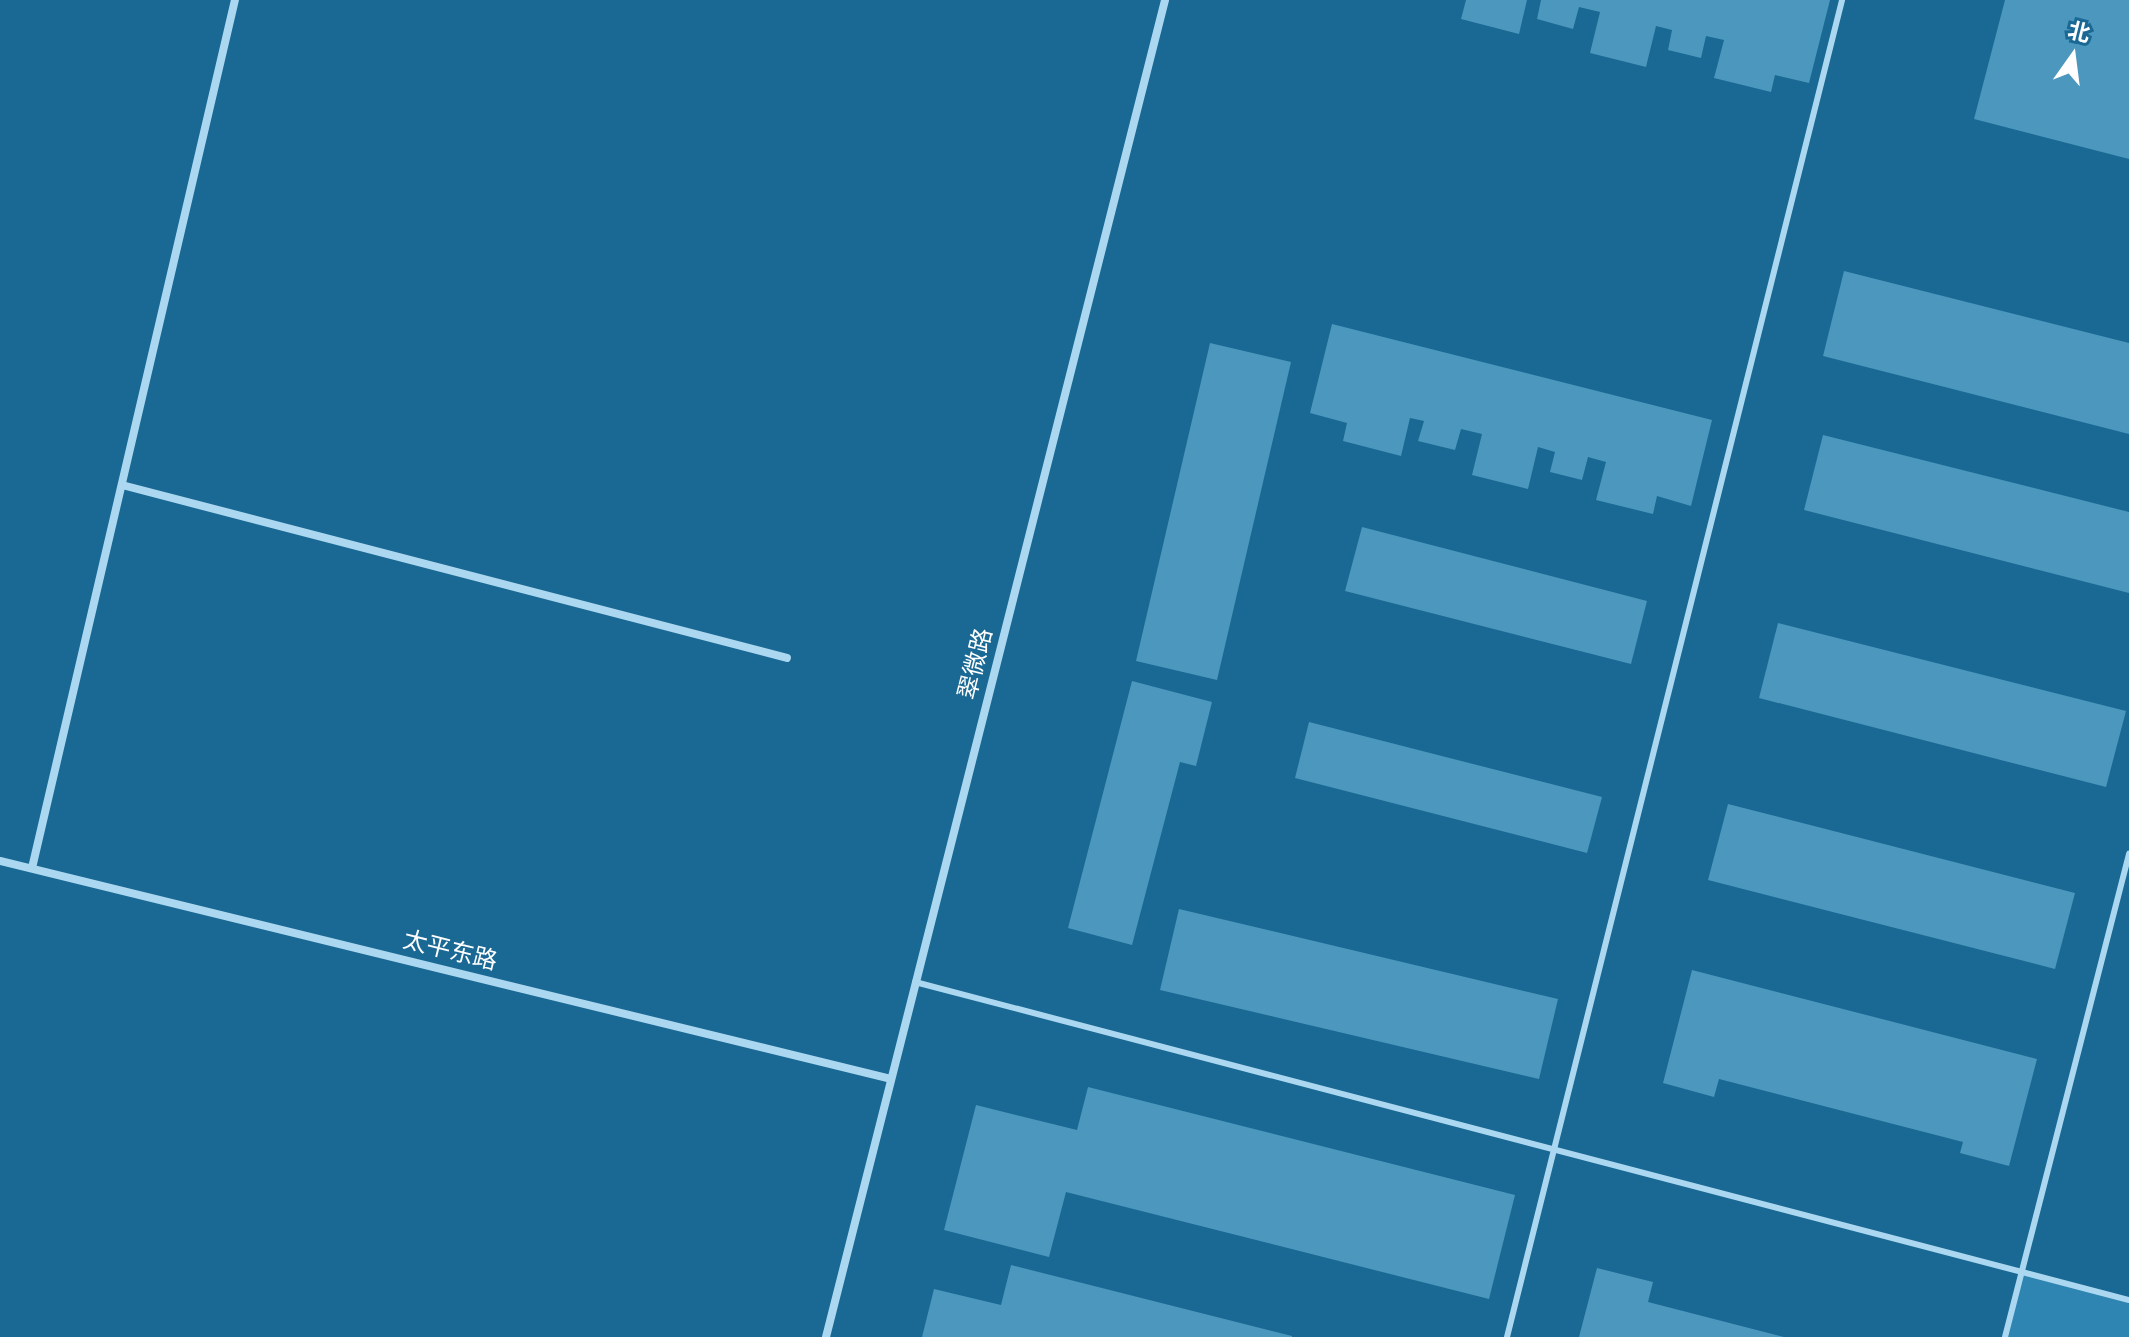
<!DOCTYPE html>
<meta charset="utf-8">
<style>
body{margin:0}
#map{position:relative;width:2129px;height:1337px;overflow:hidden;background:#1a6994;font-family:Rubik,"Noto Sans SC",sans-serif}
div>[style]{position:absolute}
.green>*{inset:0;background:#2e85b2}
.building>*{inset:0;background:#4b97be}
.service>*{height:6px;margin:-3px;padding:0 3px;transform-origin:3px;border-radius:3px;background:#abd8f0}
.minor>*{height:8px;margin:-4px;padding:0 4px;transform-origin:4px;border-radius:4px;background:#abd8f0}
span{translate:-50% -50%;white-space:nowrap;text-align:center;line-height:1.15;-webkit-text-stroke:6px #1a6994;paint-order:stroke}
.street-label{font-size:24px;color:#fff}
.north{position:absolute;left:2033px;top:16px;width:80px;height:80px;-webkit-text-stroke:6px #1a6994;paint-order:stroke;rotate:14deg;font-size:22px;font-weight:700;line-height:32px;text-align:center;color:#fff}
.north::after{content:'';display:block;margin:auto;width:28px;height:36px;background:#fff;clip-path:polygon(50% 0,100% 100%,50% 72%,0 100%)}
</style>
<div id="map">
<div class="green">
<i style="clip-path:polygon(2021px 1272px,2129px 1300px,2129px 1337px,2005px 1337px)"></i>
</div>
<div class="building">
<i style="clip-path:polygon(1466px 0,1527px 0,1519px 34px,1461px 19px)"></i>
<i style="clip-path:polygon(1541px 0,1830px 0,1809px 83px,1775px 75px,1771px 92px,1714px 78px,1724px 40px,1706px 36px,1701px 58px,1668px 50px,1672px 30px,1656px 26px,1646px 67px,1590px 53px,1600px 12px,1579px 7px,1573px 29px,1537px 19px)"></i>
<i style="clip-path:polygon(2005px 0,2129px 0,2129px 159px,1974px 119px)"></i>
<i style="clip-path:polygon(1844px 271px,2129px 343px,2129px 434px,1823px 356px)"></i>
<i style="clip-path:polygon(1332px 324px,1712px 420px,1691px 506px,1657px 496px,1653px 514px,1596px 500px,1606px 462px,1588px 457px,1582px 480px,1550px 472px,1555px 452px,1538px 447px,1528px 489px,1472px 475px,1482px 434px,1461px 429px,1455px 450px,1418px 441px,1424px 421px,1410px 418px,1401px 456px,1343px 441px,1347px 423px,1310px 413px)"></i>
<i style="clip-path:polygon(1210px 343px,1291px 362px,1217px 680px,1136px 661px)"></i>
<i style="clip-path:polygon(1823px 435px,2129px 512px,2129px 593px,1804px 510px)"></i>
<i style="clip-path:polygon(1362px 527px,1647px 601px,1631px 664px,1345px 591px)"></i>
<i style="clip-path:polygon(1778px 623px,2126px 711px,2106px 787px,1759px 698px)"></i>
<i style="clip-path:polygon(1132px 681px,1212px 702px,1196px 766px,1180px 762px,1132px 945px,1068px 928px)"></i>
<i style="clip-path:polygon(1309px 722px,1602px 797px,1587px 853px,1295px 778px)"></i>
<i style="clip-path:polygon(1728px 804px,2075px 893px,2055px 969px,1708px 880px)"></i>
<i style="clip-path:polygon(1179px 909px,1558px 999px,1539px 1079px,1160px 990px)"></i>
<i style="clip-path:polygon(1692px 970px,2037px 1059px,2009px 1166px,1960px 1153px,1963px 1142px,1719px 1079px,1714px 1097px,1663px 1083px)"></i>
<i style="clip-path:polygon(1088px 1087px,1515px 1195px,1489px 1299px,1066px 1192px,1049px 1257px,944px 1230px,976px 1105px,1077px 1130px)"></i>
<i style="clip-path:polygon(1011px 1265px,1292px 1336px,1292px 1337px,922px 1337px,934px 1289px,1001px 1305px)"></i>
<i style="clip-path:polygon(1597px 1268px,1653px 1282px,1648px 1302px,1784px 1337px,1579px 1337px)"></i>
</div>
<div class="service">
<i style="left:915px;top:982px;width:1255px;rotate:14.68deg"></i>
<i style="left:1507px;top:1337px;width:1378px;rotate:-75.93deg"></i>
<i style="left:2005px;top:1337px;width:499px;rotate:-75.6deg"></i>
</div>
<div class="minor">
<i style="left:122px;top:485px;width:687px;rotate:14.58deg"></i>
<i style="left:0;top:861px;width:917px;rotate:13.75deg"></i>
<i style="left:32px;top:868px;width:891px;rotate:-76.84deg"></i>
<i style="left:826px;top:1337px;width:1379px;rotate:-75.77deg"></i>
</div>
<div class="street-label">
<span style="left:976px;top:664px;rotate:-76deg">翠微路</span>
<span style="left:450px;top:951px;rotate:14deg">太平东路</span>
</div>
<div class="north">北</div>
</div>
